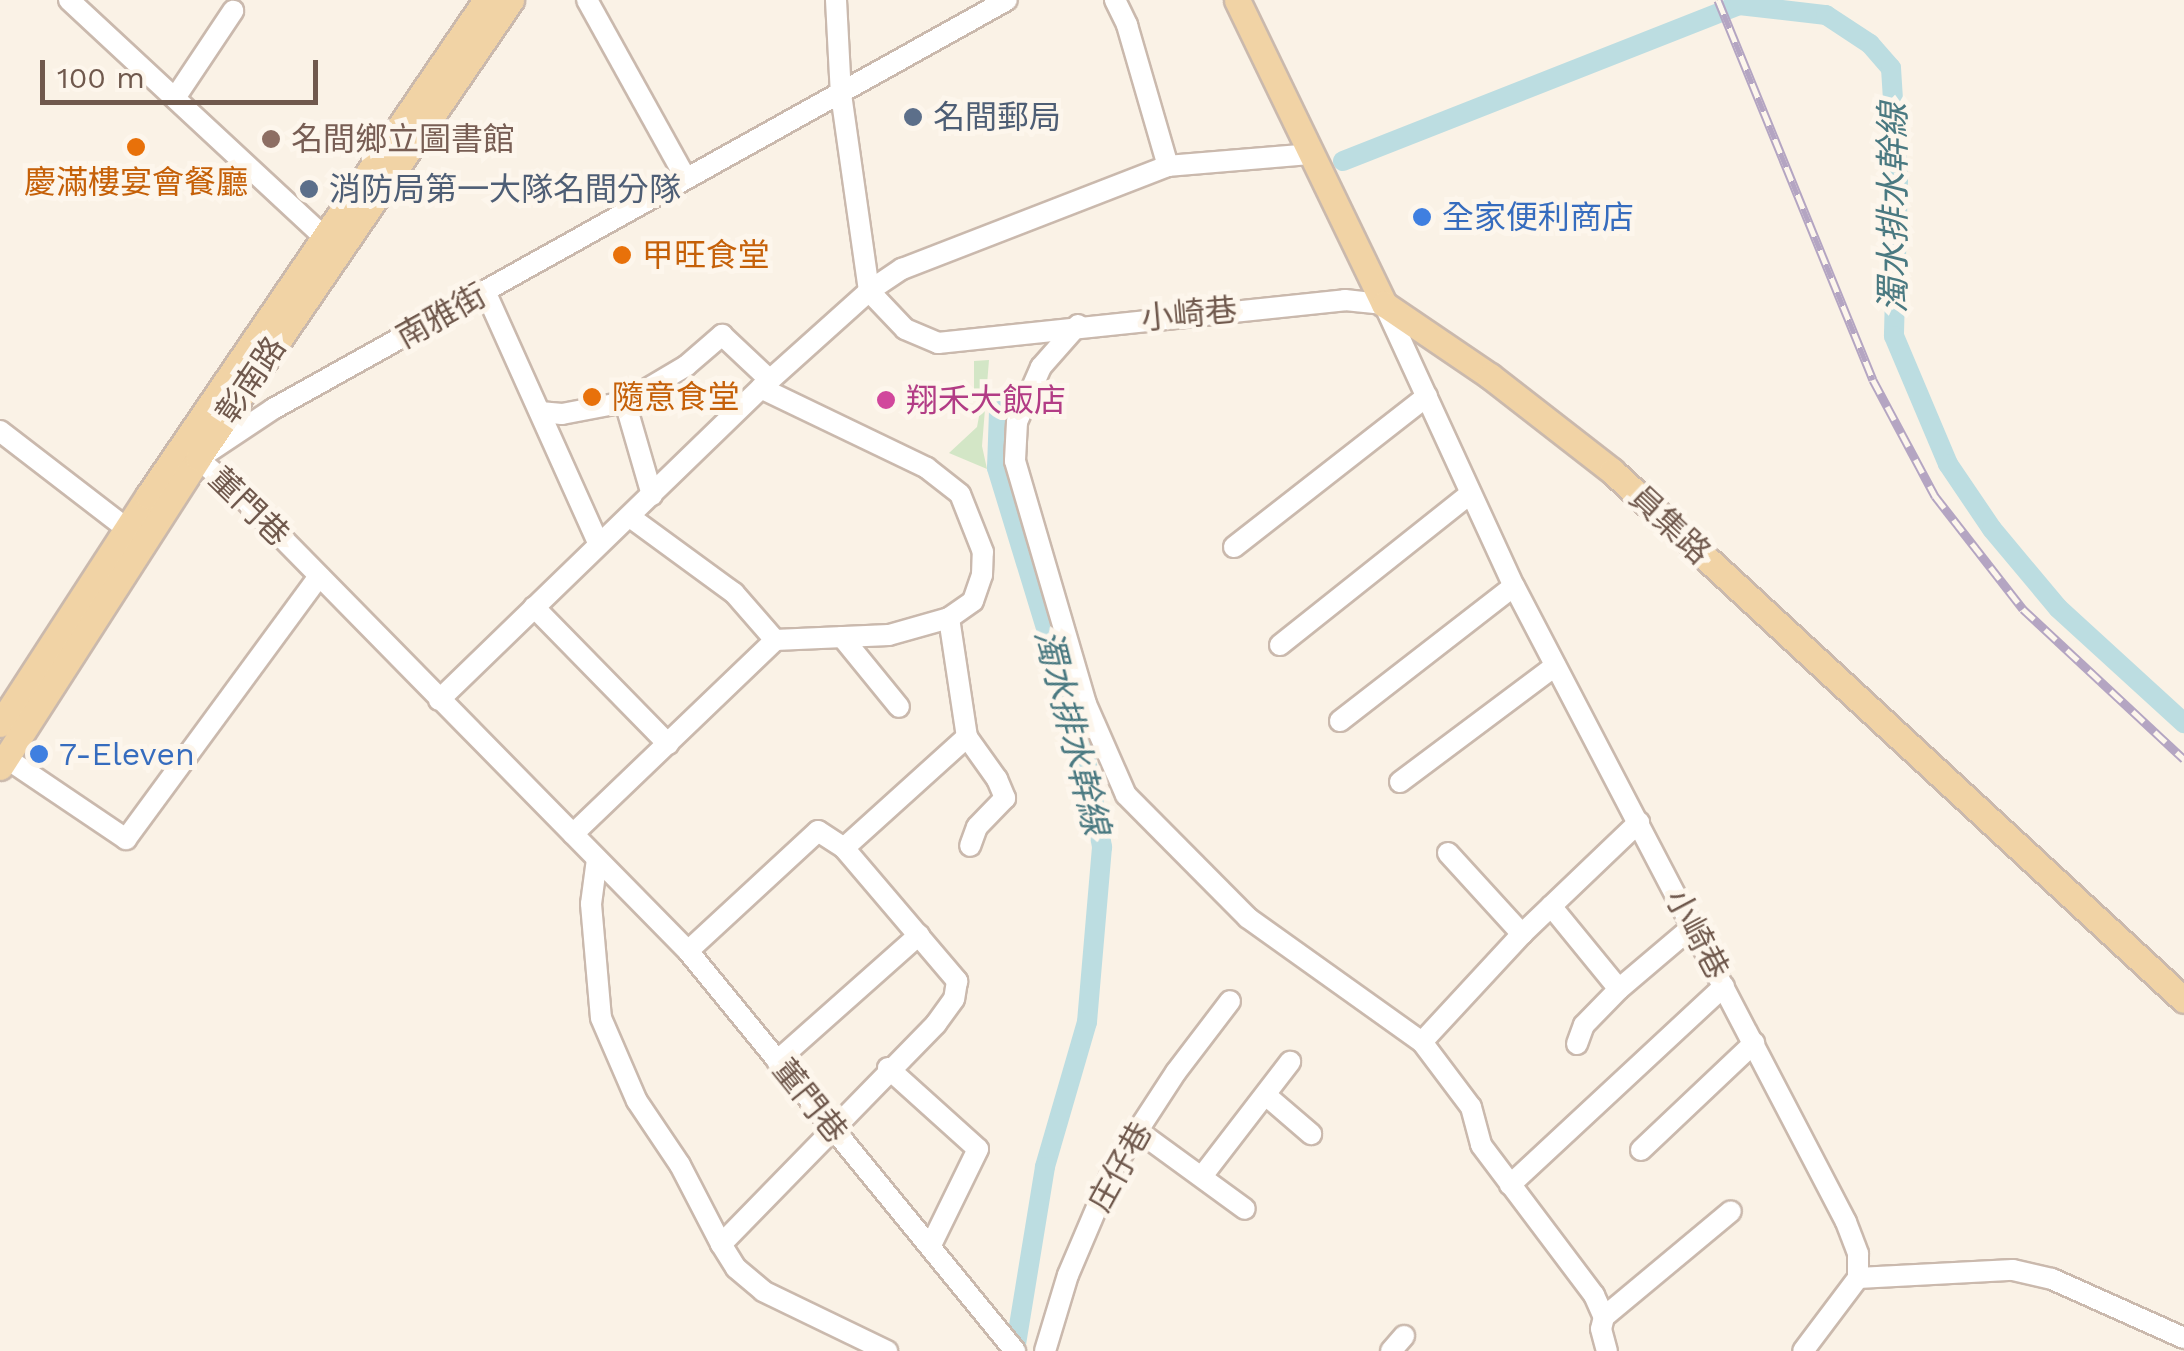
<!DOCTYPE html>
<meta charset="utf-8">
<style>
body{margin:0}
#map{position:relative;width:2184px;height:1351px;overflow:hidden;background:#faf2e6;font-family:"Work Sans","Noto Sans TC",sans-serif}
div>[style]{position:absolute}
.green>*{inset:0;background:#d3e6c6}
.canal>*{height:20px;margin:-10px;padding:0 10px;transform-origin:10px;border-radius:10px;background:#bcdde1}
.roads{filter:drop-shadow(2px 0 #cab9ad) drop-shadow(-2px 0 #cab9ad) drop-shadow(0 2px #cab9ad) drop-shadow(0 -2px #cab9ad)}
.minor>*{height:20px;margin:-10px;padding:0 10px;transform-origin:10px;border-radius:10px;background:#fff}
.major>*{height:25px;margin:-12.5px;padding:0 12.5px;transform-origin:12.5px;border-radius:12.5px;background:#f1d3a5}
.rail>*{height:9px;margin-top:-4.5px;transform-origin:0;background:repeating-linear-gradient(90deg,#fdf6ec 0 15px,#b4a5c2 0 30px);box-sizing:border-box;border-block:2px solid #b4a5c2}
.dots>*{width:28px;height:28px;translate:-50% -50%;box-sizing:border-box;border:5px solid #fdf6ec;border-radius:50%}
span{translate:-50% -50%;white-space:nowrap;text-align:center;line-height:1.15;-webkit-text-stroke:10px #fdf6ec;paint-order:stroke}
.service-label{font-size:32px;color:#4e5e75}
.left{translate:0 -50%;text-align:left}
.education-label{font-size:32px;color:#785e54}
.food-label{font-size:32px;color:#c56008}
.shop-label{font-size:32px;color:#366cbe}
.street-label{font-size:32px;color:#70594d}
.hotel-label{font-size:32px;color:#b23c85}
.water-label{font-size:35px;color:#4a7981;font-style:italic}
.scale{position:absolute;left:40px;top:60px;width:278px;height:45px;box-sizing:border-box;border:5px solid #70594d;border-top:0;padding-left:12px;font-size:30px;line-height:35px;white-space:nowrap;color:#70594d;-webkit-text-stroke:8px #fdf6ec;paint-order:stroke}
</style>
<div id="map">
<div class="green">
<i style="clip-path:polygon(989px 360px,982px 446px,987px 469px,949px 453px,977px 427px,981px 406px,974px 394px,974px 361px)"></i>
</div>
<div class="canal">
<i style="left:1343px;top:161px;width:426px;rotate:-21.5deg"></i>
<i style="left:1739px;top:5px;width:88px;rotate:6.6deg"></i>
<i style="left:1826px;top:15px;width:53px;rotate:33.4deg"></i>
<i style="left:1870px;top:44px;width:32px;rotate:49deg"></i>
<i style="left:1891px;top:68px;width:112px;rotate:86.4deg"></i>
<i style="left:1898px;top:180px;width:156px;rotate:91.5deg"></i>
<i style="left:1894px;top:336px;width:139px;rotate:67.1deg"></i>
<i style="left:1948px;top:464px;width:78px;rotate:55.9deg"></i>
<i style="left:1992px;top:529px;width:103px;rotate:50.1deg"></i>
<i style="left:2058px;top:608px;width:171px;rotate:42.4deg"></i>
<i style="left:999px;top:411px;width:57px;rotate:92deg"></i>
<i style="left:997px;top:468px;width:300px;rotate:73deg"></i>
<i style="left:1085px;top:755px;width:94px;rotate:79.5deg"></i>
<i style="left:1102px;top:847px;width:176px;rotate:94.9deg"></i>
<i style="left:1087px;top:1022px;width:151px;rotate:106.2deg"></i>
<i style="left:1045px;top:1167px;width:186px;rotate:99.3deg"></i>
</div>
<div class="roads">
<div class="minor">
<i style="left:69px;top:0;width:348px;rotate:42.9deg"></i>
<i style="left:587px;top:0;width:202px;rotate:61deg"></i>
<i style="left:836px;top:0;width:94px;rotate:87deg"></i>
<i style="left:841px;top:94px;width:199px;rotate:81.9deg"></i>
<i style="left:1115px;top:0;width:28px;rotate:64deg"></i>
<i style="left:1127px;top:25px;width:147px;rotate:73.8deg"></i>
<i style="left:175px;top:98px;width:105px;rotate:-56.3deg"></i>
<i style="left:485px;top:291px;width:278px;rotate:65.8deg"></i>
<i style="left:869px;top:291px;width:52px;rotate:46.5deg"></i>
<i style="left:905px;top:329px;width:36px;rotate:23deg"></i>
<i style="left:938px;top:343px;width:409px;rotate:-6deg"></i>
<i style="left:1345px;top:300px;width:39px;rotate:6deg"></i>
<i style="left:1384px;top:304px;width:311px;rotate:65.3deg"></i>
<i style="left:1514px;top:586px;width:717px;rotate:62.43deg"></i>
<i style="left:1846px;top:1222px;width:34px;rotate:69deg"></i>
<i style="left:1858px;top:1254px;width:24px;rotate:90deg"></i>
<i style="left:1858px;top:1278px;width:91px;rotate:127deg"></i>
<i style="left:1078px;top:325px;width:56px;rotate:131.4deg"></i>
<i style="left:1041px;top:367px;width:60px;rotate:113.6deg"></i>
<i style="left:1017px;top:422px;width:39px;rotate:93deg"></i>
<i style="left:1015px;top:461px;width:253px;rotate:73.7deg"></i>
<i style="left:1086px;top:704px;width:99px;rotate:66.3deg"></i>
<i style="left:1126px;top:795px;width:173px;rotate:45.2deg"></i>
<i style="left:1248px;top:918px;width:214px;rotate:35.5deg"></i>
<i style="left:1422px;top:1042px;width:81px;rotate:53deg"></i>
<i style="left:1471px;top:1107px;width:39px;rotate:75deg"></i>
<i style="left:1481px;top:1145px;width:188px;rotate:53deg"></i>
<i style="left:1594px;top:1295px;width:24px;rotate:66deg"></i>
<i style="left:1604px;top:1317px;width:12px;rotate:104deg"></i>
<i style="left:1601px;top:1329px;width:23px;rotate:75deg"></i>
<i style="left:625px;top:402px;width:97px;rotate:73.8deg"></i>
<i style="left:540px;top:412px;width:22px;rotate:5deg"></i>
<i style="left:562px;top:414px;width:64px;rotate:-10.8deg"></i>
<i style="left:625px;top:402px;width:71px;rotate:-30.5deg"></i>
<i style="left:686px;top:366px;width:48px;rotate:-40.7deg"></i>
<i style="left:722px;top:335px;width:66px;rotate:43.2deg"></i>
<i style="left:0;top:431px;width:170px;rotate:37.6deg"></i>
<i style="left:189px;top:451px;width:66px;rotate:40.7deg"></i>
<i style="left:239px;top:494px;width:641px;rotate:45.51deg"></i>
<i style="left:688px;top:951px;width:517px;rotate:50.73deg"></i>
<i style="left:204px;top:455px;width:83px;rotate:-33.7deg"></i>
<i style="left:273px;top:409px;width:840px;rotate:-29.13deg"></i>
<i style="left:630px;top:517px;width:129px;rotate:36.2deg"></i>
<i style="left:734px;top:593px;width:62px;rotate:48.9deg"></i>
<i style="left:1234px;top:547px;width:245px;rotate:-38deg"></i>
<i style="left:534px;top:607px;width:192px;rotate:45.6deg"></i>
<i style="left:949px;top:618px;width:120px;rotate:81.4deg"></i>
<i style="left:967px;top:737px;width:52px;rotate:54.5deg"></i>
<i style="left:997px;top:779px;width:21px;rotate:67deg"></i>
<i style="left:1005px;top:798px;width:40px;rotate:134deg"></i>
<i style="left:977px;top:827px;width:20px;rotate:110deg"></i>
<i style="left:842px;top:637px;width:90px;rotate:50.8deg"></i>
<i style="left:1280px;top:645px;width:243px;rotate:-38.5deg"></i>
<i style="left:439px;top:700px;width:448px;rotate:-44.1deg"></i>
<i style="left:761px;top:388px;width:145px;rotate:-41.9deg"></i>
<i style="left:869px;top:291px;width:40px;rotate:-34deg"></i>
<i style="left:902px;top:269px;width:285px;rotate:-21.2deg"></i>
<i style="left:1168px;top:166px;width:144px;rotate:-4.8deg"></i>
<i style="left:1340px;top:721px;width:220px;rotate:-37.8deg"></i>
<i style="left:6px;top:758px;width:145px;rotate:34deg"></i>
<i style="left:126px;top:839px;width:326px;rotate:-53.7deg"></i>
<i style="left:1400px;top:782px;width:194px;rotate:-36.8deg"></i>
<i style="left:573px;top:834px;width:280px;rotate:-43.8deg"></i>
<i style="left:775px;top:640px;width:114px;rotate:-2.5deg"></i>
<i style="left:889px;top:635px;width:62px;rotate:-15.8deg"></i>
<i style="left:949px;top:618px;width:29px;rotate:-35deg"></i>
<i style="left:973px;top:601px;width:28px;rotate:-71deg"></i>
<i style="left:982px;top:575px;width:23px;rotate:-88deg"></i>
<i style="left:983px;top:552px;width:62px;rotate:-111.6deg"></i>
<i style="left:960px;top:494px;width:42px;rotate:-141.8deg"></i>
<i style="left:927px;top:468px;width:184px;rotate:-154.3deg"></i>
<i style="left:844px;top:848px;width:166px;rotate:-42.1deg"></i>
<i style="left:1448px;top:853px;width:110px;rotate:47.6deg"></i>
<i style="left:597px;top:859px;width:45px;rotate:97.6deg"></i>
<i style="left:591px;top:904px;width:114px;rotate:85deg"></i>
<i style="left:601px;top:1018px;width:90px;rotate:66.6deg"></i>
<i style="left:637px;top:1101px;width:77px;rotate:56.1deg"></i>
<i style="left:680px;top:1165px;width:89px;rotate:62.6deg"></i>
<i style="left:721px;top:1244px;width:28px;rotate:58deg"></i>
<i style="left:736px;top:1268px;width:35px;rotate:40deg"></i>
<i style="left:763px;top:1291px;width:138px;rotate:25.8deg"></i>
<i style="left:1551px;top:906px;width:107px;rotate:50.7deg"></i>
<i style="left:1619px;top:989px;width:96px;rotate:-40.3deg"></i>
<i style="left:688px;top:951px;width:177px;rotate:-42.7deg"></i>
<i style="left:818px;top:831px;width:31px;rotate:33deg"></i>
<i style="left:844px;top:848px;width:175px;rotate:49.6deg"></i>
<i style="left:957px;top:981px;width:18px;rotate:99deg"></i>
<i style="left:954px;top:999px;width:31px;rotate:126deg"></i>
<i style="left:936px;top:1024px;width:308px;rotate:134.3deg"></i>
<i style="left:1422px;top:1042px;width:147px;rotate:-47.2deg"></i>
<i style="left:1522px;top:934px;width:162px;rotate:-43.7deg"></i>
<i style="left:1577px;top:1044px;width:20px;rotate:-70deg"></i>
<i style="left:1584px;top:1025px;width:50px;rotate:-45.8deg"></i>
<i style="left:777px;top:1061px;width:190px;rotate:-41.6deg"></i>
<i style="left:888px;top:1068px;width:121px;rotate:42deg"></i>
<i style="left:978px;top:1149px;width:107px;rotate:116.1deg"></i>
<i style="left:1268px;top:1097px;width:57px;rotate:40.7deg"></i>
<i style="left:1138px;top:1131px;width:132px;rotate:36.1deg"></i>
<i style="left:1641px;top:1150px;width:156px;rotate:-43.4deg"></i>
<i style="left:1203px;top:1175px;width:143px;rotate:-52.4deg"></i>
<i style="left:1510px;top:1185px;width:292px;rotate:-42.9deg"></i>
<i style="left:1858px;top:1278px;width:155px;rotate:-3deg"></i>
<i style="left:2013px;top:1270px;width:40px;rotate:13deg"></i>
<i style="left:2052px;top:1279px;width:145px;rotate:24.1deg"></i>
<i style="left:1604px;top:1317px;width:165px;rotate:-39.8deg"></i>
<i style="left:1045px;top:1351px;width:79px;rotate:-73.2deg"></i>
<i style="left:1068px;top:1275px;width:117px;rotate:-66.9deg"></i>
<i style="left:1114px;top:1167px;width:113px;rotate:-56.9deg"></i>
<i style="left:1176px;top:1072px;width:89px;rotate:-52.7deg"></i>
<i style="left:1391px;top:1351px;width:20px;rotate:-49deg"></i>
</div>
<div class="major">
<i style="left:1237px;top:0;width:338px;rotate:64.2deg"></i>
<i style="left:1384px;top:304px;width:128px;rotate:34.2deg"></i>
<i style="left:1490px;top:376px;width:155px;rotate:37.9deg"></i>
<i style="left:1612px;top:471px;width:779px;rotate:42.76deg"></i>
<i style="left:0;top:724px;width:272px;rotate:-57deg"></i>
<i style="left:148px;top:496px;width:600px;rotate:-55.73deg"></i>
<i style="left:0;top:767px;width:367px;rotate:-57.3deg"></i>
<i style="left:198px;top:458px;width:555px;rotate:-55.65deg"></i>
</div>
</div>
<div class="rail">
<i style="left:1718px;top:0;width:410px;rotate:67.8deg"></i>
<i style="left:1873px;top:380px;width:132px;rotate:61.9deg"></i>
<i style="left:1935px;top:496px;width:143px;rotate:52.1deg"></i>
<i style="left:2023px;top:609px;width:220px;rotate:43deg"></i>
</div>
<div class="dots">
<i style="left:913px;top:117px;background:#5c6f8a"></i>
<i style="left:271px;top:139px;background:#8d6e63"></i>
<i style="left:136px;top:147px;background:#e8710a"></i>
<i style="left:309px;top:189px;background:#5c6f8a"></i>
<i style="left:1422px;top:217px;background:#3f7fe0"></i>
<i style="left:622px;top:255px;background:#e8710a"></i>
<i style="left:592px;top:397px;background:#e8710a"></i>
<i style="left:886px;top:400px;background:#d1479c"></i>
<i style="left:39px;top:754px;background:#3f7fe0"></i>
</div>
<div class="service-label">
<span class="left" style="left:933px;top:117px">名間郵局</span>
<span class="left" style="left:329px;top:189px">消防局第一大隊名間分隊</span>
</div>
<div class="education-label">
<span class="left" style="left:291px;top:139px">名間鄉立圖書館</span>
</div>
<div class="food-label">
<span style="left:136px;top:182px">慶滿樓宴會餐廳</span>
<span class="left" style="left:642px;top:255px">甲旺食堂</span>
<span class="left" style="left:612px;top:397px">隨意食堂</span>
</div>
<div class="shop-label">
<span class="left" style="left:1442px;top:217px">全家便利商店</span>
<span class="left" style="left:59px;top:754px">7-Eleven</span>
</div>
<div class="street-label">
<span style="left:1189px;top:314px;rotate:-5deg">小崎巷</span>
<span style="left:441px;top:316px;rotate:-29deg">南雅街</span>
<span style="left:251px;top:380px;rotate:-56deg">彰南路</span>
<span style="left:249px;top:507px;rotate:44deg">董門巷</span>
<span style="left:1670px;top:525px;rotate:43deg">員集路</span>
<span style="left:1697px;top:934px;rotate:62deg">小崎巷</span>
<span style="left:810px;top:1101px;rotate:51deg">董門巷</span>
<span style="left:1120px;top:1167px;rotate:-61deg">庄仔巷</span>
</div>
<div class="hotel-label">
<span class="left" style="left:906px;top:400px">翔禾大飯店</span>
</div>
<div class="water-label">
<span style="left:1893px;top:208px;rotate:-90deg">濁水排水幹線</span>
<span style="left:1072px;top:732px;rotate:76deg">濁水排水幹線</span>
</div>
<div class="scale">100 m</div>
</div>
